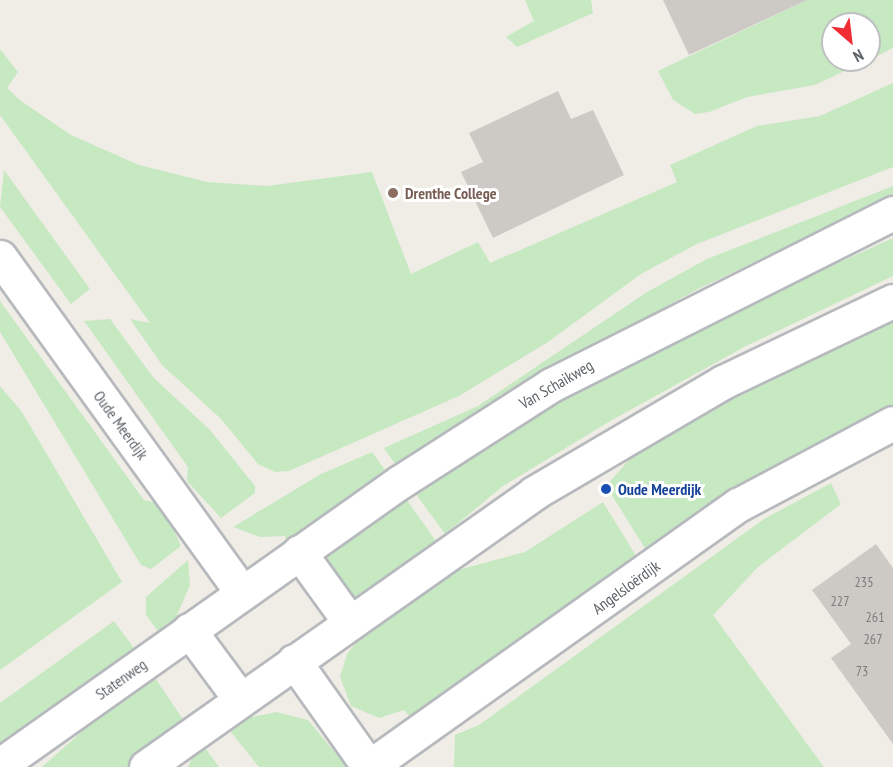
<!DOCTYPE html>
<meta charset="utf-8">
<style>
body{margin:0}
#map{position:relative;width:893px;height:767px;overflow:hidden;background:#f0ede6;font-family:"PT Sans Narrow",sans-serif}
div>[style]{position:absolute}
.green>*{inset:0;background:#c6e9c2}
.building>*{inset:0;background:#cdcac5}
.roads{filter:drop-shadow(2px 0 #b6b9bd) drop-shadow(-2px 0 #b6b9bd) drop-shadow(0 2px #b6b9bd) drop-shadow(0 -2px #b6b9bd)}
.minor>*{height:33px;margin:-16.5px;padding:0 16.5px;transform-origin:16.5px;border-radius:16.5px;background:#fff}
.dots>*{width:16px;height:16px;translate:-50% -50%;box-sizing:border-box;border:3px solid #fff;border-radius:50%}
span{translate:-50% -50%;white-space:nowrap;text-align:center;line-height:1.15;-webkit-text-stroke:6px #fff;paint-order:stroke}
.number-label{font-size:14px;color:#797d7e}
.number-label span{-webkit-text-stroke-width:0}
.education-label{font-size:16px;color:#785e54;font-weight:700}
.left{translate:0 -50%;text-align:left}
.street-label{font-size:16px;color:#5d6367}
.transit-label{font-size:16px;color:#164399;font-weight:700}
.north{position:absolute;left:821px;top:12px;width:60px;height:60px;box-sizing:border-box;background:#fff;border:2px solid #bec1c2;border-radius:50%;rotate:152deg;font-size:16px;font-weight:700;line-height:24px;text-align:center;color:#5d6367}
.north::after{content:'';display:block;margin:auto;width:21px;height:27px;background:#f02c34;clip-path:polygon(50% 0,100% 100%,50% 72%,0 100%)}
</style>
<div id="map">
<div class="green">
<i style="clip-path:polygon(525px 0,591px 0,593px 13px,517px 47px,506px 37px,534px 21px)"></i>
<i style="clip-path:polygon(807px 0,893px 0,893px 48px,869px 60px,869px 24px,833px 24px,833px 60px,868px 60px,815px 85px,747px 97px,709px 112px,695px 114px,673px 100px,658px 71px)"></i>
<i style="clip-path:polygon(0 49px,18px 72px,7px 88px,21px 101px,71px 135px,139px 165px,207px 182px,267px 186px,372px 172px,411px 274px,478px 242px,490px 263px,677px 182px,670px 165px,757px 126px,820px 116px,893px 83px,893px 167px,697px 244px,641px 274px,548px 342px,459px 396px,289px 471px,275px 472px,258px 464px,221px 419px,162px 365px,130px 319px,150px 323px,0 115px)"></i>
<i style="clip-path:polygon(4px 170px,90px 289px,71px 304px,0 207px)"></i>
<i style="clip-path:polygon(893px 186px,893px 196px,698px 289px,581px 353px,398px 468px,384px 448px,478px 406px,647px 292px,707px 259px)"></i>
<i style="clip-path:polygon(893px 238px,893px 276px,746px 346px,612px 420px,503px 486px,445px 534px,410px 486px,574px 382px)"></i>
<i style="clip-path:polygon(0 301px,144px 500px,157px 503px,173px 528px,181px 546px,151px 569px,141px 565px,0 332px)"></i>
<i style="clip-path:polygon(893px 316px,893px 405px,748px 482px,648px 553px,606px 486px,642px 445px)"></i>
<i style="clip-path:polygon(110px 319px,153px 377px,210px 430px,255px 486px,255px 493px,221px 518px,187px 481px,188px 467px,84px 321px)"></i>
<i style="clip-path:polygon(0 386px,22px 412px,122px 582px,0 670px)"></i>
<i style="clip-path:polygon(372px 452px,388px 474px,289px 544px,285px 536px,260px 537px,233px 527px,321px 474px)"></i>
<i style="clip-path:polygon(831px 483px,841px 504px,758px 567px,713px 615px,824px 767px,454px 767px,455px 735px,479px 725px,764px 519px)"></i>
<i style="clip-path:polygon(401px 492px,436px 541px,355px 601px,319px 552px)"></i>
<i style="clip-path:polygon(603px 502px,638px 559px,410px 717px,404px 710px,379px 718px,351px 706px,340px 677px,347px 654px,363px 634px,360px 628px,452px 562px,458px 570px,525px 552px)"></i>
<i style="clip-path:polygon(188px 560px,190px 585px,177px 615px,182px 621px,160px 634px,146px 615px,146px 597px)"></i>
<i style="clip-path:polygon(114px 621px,136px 651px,0 750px,0 703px)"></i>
<i style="clip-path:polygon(153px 675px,187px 725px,127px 767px,42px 767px,133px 686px)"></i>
<i style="clip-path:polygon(245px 709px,251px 717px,277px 712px,308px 720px,347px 767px,259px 767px,226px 726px)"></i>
<i style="clip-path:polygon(200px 741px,219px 767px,188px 767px)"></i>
</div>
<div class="building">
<i style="clip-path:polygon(663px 0,807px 0,689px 55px)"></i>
<i style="clip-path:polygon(558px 91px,571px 119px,593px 110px,624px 175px,493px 238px,461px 172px,483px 162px,469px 133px)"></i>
<i style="clip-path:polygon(876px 544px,893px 568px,893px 744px,831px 658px,851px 644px,812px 590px)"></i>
</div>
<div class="roads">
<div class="minor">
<i style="left:0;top:257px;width:413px;rotate:54.2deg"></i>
<i style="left:299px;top:552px;width:85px;rotate:54.1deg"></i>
<i style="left:189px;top:630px;width:86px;rotate:53.5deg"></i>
<i style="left:294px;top:661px;width:130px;rotate:54.7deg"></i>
<i style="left:0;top:765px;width:490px;rotate:-35.3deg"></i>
<i style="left:400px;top:482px;width:179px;rotate:-32.7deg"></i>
<i style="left:551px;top:385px;width:383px;rotate:-26.7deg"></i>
<i style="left:146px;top:767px;width:475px;rotate:-35.2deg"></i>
<i style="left:534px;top:493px;width:219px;rotate:-30.4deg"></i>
<i style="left:723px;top:382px;width:188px;rotate:-25.5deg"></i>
<i style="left:369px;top:767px;width:453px;rotate:-35.4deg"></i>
<i style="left:738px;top:505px;width:175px;rotate:-27.9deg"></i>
</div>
</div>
<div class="dots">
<i style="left:393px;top:193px;background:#8d6e63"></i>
<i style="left:606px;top:489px;background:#1a4fb4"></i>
</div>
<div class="number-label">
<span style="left:864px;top:582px">235</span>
<span style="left:840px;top:601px">227</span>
<span style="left:875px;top:617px">261</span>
<span style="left:873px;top:639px">267</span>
<span style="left:862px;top:671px">73</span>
</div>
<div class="education-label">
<span class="left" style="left:405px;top:193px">Drenthe College</span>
</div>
<div class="street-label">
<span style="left:556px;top:384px;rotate:-30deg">Van Schaikweg</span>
<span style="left:121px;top:425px;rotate:54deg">Oude Meerdijk</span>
<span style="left:626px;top:587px;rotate:-36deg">Angelsloërdijk</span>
<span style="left:121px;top:679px;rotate:-35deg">Statenweg</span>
</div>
<div class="transit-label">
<span class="left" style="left:618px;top:489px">Oude Meerdijk</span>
</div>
<div class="north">N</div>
</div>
